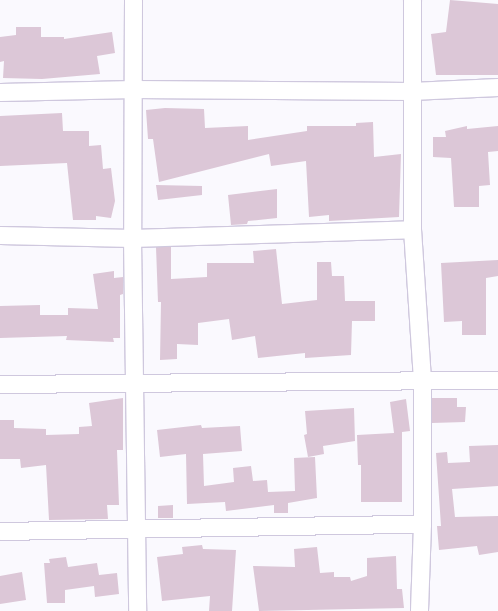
<!DOCTYPE html>
<style>
body{margin:0}
#map{position:relative;width:498px;height:611px;overflow:hidden;background:#faf9fe;font-family:"Roboto Condensed",sans-serif}
div>[style]{position:absolute}
.building>*{inset:0;background:#dcc7d7}
.roads{filter:drop-shadow(1px 0 #cfc8de) drop-shadow(-1px 0 #cfc8de) drop-shadow(0 1px #cfc8de) drop-shadow(0 -1px #cfc8de)}
.street>*{height:17px;margin:-8.5px;padding:0 8.5px;transform-origin:8.5px;border-radius:8.5px;background:#fff}
span{translate:-50% -50%;white-space:nowrap;text-align:center;line-height:1.15;-webkit-text-stroke:3.5px #faf9fe;paint-order:stroke}
</style>
<div id="map">
<div class="building">
<i style="clip-path:polygon(450px 0,498px 4px,498px 75px,436px 75px,431px 34px,446px 32px)"></i>
<i style="clip-path:polygon(16px 27px,41px 27px,41px 37px,64px 37px,64px 39px,112px 32px,115px 53px,97px 56px,100px 74px,42px 79px,3px 78px,4px 61px,0 62px,0 37px,16px 35px)"></i>
<i style="clip-path:polygon(165px 108px,204px 109px,205px 128px,248px 126px,248px 140px,307px 131px,307px 126px,356px 126px,356px 123px,373px 122px,374px 157px,401px 154px,399px 217px,329px 221px,329px 215px,309px 217px,306px 161px,271px 166px,269px 154px,159px 182px,153px 139px,148px 139px,146px 110px)"></i>
<i style="clip-path:polygon(62px 113px,63px 131px,89px 131px,89px 146px,101px 145px,103px 169px,111px 168px,115px 201px,111px 218px,96px 216px,96px 220px,73px 220px,67px 163px,0 166px,0 116px)"></i>
<i style="clip-path:polygon(467px 126px,467px 129px,498px 126px,498px 151px,488px 152px,490px 185px,479px 186px,479px 207px,454px 207px,451px 158px,433px 157px,433px 137px,446px 137px,445px 131px)"></i>
<i style="clip-path:polygon(156px 185px,202px 186px,202px 195px,158px 200px)"></i>
<i style="clip-path:polygon(277px 189px,277px 218px,248px 221px,247px 224px,231px 225px,228px 195px)"></i>
<i style="clip-path:polygon(156px 247px,171px 247px,171px 279px,207px 277px,207px 263px,254px 263px,253px 251px,276px 249px,282px 304px,317px 300px,317px 262px,331px 262px,332px 276px,344px 276px,345px 301px,375px 301px,375px 321px,352px 321px,351px 355px,305px 358px,305px 353px,258px 358px,255px 336px,232px 340px,229px 319px,198px 323px,198px 345px,177px 344px,177px 359px,160px 360px,161px 302px,158px 302px)"></i>
<i style="clip-path:polygon(498px 260px,498px 276px,486px 278px,486px 335px,462px 335px,462px 321px,444px 322px,441px 263px)"></i>
<i style="clip-path:polygon(114px 271px,114px 278px,123px 277px,123px 294px,120px 295px,120px 338px,113px 338px,114px 342px,66px 340px,67px 336px,0 338px,0 306px,40px 305px,40px 315px,68px 315px,68px 308px,98px 309px,93px 274px)"></i>
<i style="clip-path:polygon(123px 398px,123px 450px,117px 450px,119px 505px,107px 505px,108px 519px,49px 520px,46px 465px,21px 468px,20px 459px,0 459px,0 420px,14px 420px,14px 428px,46px 429px,46px 435px,79px 434px,79px 427px,92px 426px,89px 403px)"></i>
<i style="clip-path:polygon(432px 398px,457px 398px,457px 407px,466px 407px,465px 422px,432px 423px)"></i>
<i style="clip-path:polygon(406px 399px,410px 431px,394px 433px,402px 432px,402px 502px,361px 502px,361px 465px,358px 465px,357px 435px,394px 433px,390px 402px)"></i>
<i style="clip-path:polygon(354px 408px,355px 441px,323px 446px,324px 454px,308px 457px,304px 435px,307px 434px,305px 411px)"></i>
<i style="clip-path:polygon(201px 425px,202px 428px,240px 426px,242px 451px,203px 454px,204px 486px,234px 482px,233px 468px,251px 466px,253px 481px,267px 480px,268px 492px,295px 491px,294px 458px,315px 457px,317px 498px,288px 503px,288px 513px,274px 513px,274px 505px,226px 511px,225px 502px,187px 504px,186px 454px,160px 457px,157px 430px)"></i>
<i style="clip-path:polygon(498px 445px,498px 486px,452px 489px,455px 517px,498px 516px,498px 552px,479px 555px,477px 546px,439px 550px,437px 526px,441px 526px,436px 453px,447px 452px,448px 463px,470px 462px,469px 446px)"></i>
<i style="clip-path:polygon(173px 505px,173px 518px,158px 518px,158px 506px)"></i>
<i style="clip-path:polygon(202px 545px,203px 549px,236px 550px,232px 611px,209px 611px,210px 596px,162px 601px,157px 557px,183px 554px,182px 547px)"></i>
<i style="clip-path:polygon(317px 547px,320px 573px,334px 572px,334px 577px,350px 577px,351px 581px,367px 576px,367px 558px,396px 556px,397px 589px,402px 589px,404px 608px,259px 611px,253px 566px,295px 567px,294px 549px)"></i>
<i style="clip-path:polygon(66px 557px,68px 567px,97px 563px,99px 575px,117px 573px,119px 594px,95px 597px,94px 586px,65px 590px,65px 603px,47px 603px,44px 563px,50px 563px,49px 559px)"></i>
<i style="clip-path:polygon(22px 572px,26px 600px,0 604px,0 576px)"></i>
</div>
<div class="roads">
<div class="street">
<i style="left:133px;top:0;width:238px;rotate:90.2deg"></i>
<i style="left:132px;top:238px;width:373px;rotate:89.2deg"></i>
<i style="left:412px;top:0;width:229px;rotate:90deg"></i>
<i style="left:412px;top:229px;width:152px;rotate:86.2deg"></i>
<i style="left:422px;top:381px;width:143px;rotate:90deg"></i>
<i style="left:422px;top:524px;width:87px;rotate:92deg"></i>
<i style="left:0;top:92px;width:134px;rotate:-1.3deg"></i>
<i style="left:134px;top:89px;width:277px;rotate:0.4deg"></i>
<i style="left:411px;top:91px;width:87px;rotate:-2.6deg"></i>
<i style="left:0;top:235px;width:132px;rotate:1.3deg"></i>
<i style="left:132px;top:238px;width:280px;rotate:-1.8deg"></i>
<i style="left:0;top:384px;width:498px;rotate:-0.5deg"></i>
<i style="left:0;top:531px;width:422px;rotate:-1deg"></i>
</div>
</div>
</div>
